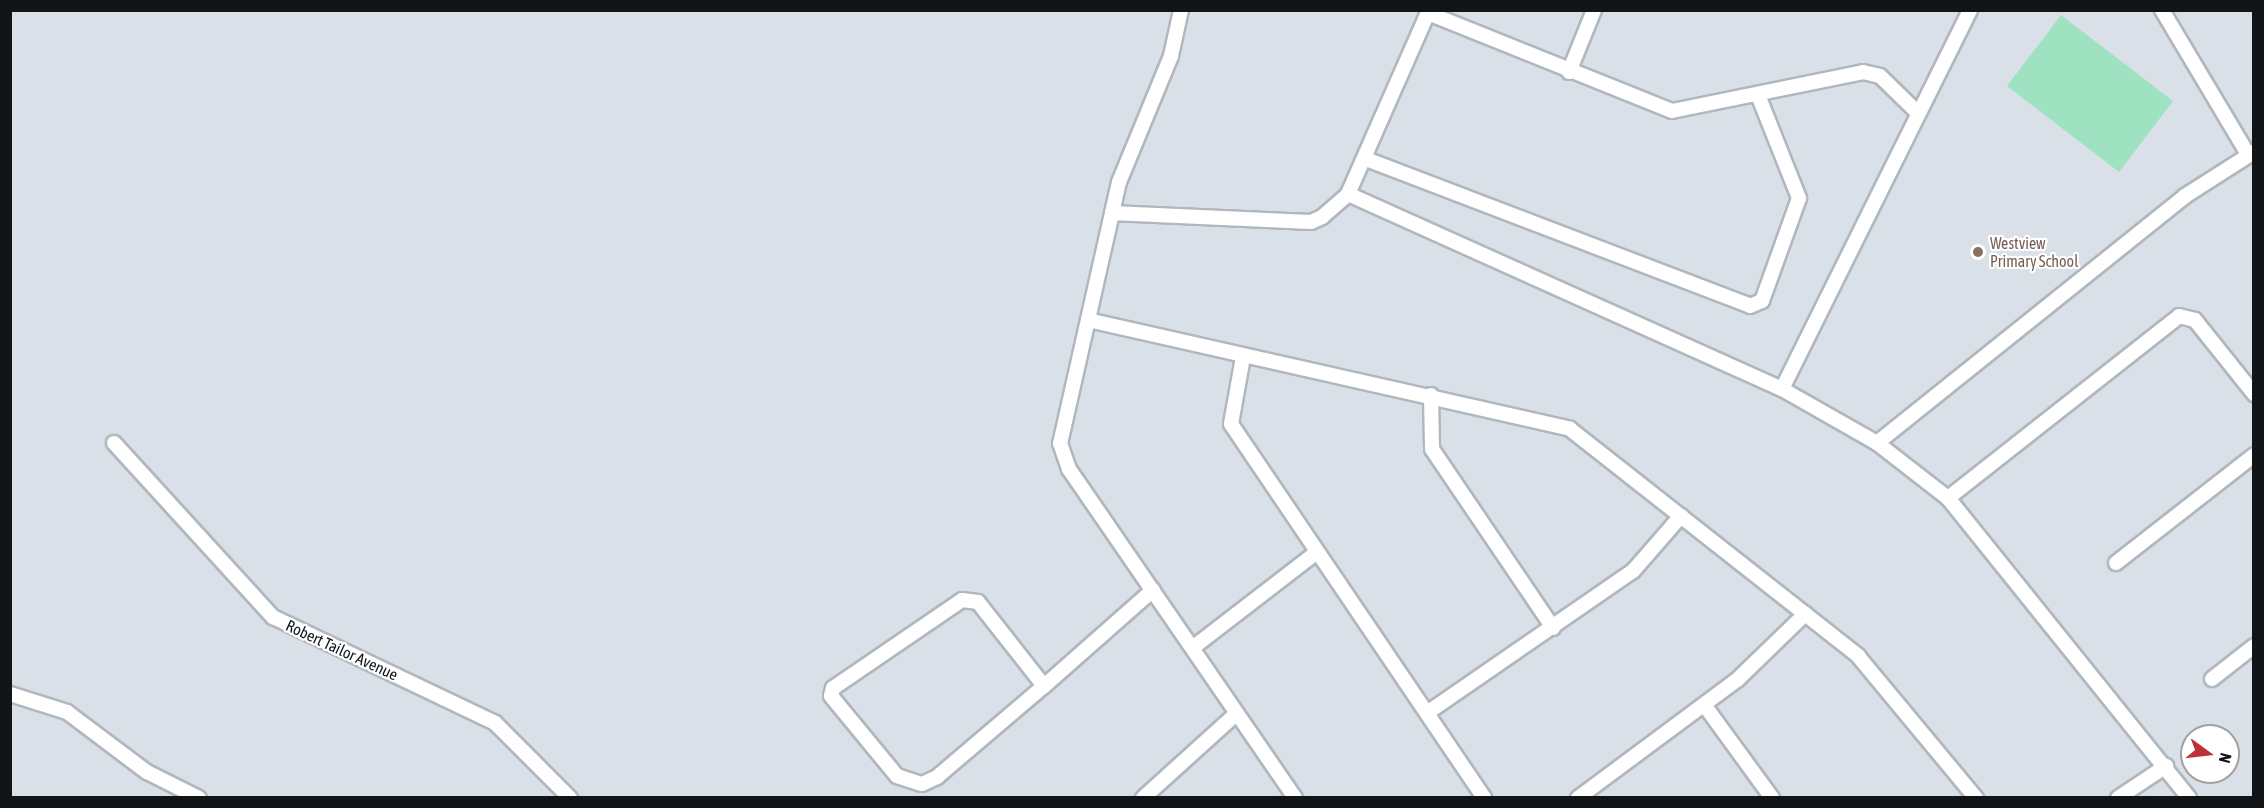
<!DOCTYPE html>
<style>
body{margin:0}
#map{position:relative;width:2264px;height:808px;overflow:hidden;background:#dae0e7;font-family:"Asap Condensed",sans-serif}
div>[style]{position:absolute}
.green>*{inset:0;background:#9fe2c1}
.roads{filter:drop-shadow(2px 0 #b1b7be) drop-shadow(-2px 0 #b1b7be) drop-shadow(0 2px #b1b7be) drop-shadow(0 -2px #b1b7be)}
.minor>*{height:14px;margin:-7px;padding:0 7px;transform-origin:7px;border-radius:7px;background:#fff}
.dots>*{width:16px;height:16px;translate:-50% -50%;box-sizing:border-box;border:3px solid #fff;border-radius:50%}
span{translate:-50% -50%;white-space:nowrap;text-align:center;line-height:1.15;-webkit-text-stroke:4.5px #fff;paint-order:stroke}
.education-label{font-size:16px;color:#785e54}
.left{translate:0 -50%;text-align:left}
.street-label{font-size:16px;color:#121517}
.frame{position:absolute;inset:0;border:12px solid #121517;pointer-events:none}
.north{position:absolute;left:2180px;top:724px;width:60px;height:60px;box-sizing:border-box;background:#fff;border:2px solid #a0a1a2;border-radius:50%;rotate:105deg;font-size:16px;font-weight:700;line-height:24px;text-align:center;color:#121517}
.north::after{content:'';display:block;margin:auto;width:21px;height:27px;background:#c0303b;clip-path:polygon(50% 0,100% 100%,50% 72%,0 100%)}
</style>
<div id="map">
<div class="green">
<i style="clip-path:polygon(2061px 15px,2173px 101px,2119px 172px,2007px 86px)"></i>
</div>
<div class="roads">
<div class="minor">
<i style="left:1181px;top:10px;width:47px;rotate:102.3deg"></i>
<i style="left:1171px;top:56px;width:136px;rotate:112.4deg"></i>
<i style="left:1119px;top:182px;width:268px;rotate:102.7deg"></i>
<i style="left:1060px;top:443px;width:28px;rotate:71deg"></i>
<i style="left:1069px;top:469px;width:399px;rotate:55.5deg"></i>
<i style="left:2162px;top:10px;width:168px;rotate:59.2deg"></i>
<i style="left:1428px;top:13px;width:263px;rotate:21.9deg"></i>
<i style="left:1672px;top:111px;width:195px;rotate:-11.5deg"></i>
<i style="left:1863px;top:72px;width:17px;rotate:13deg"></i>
<i style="left:1880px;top:76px;width:53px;rotate:44.2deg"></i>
<i style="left:1569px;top:72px;width:67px;rotate:-68deg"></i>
<i style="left:1366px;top:159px;width:411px;rotate:20.9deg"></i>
<i style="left:1750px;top:306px;width:13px;rotate:-23deg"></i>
<i style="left:1762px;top:301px;width:109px;rotate:-70.2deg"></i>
<i style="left:1799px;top:198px;width:111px;rotate:-111.7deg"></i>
<i style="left:1348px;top:194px;width:476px;rotate:24.2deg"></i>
<i style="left:1782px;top:389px;width:109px;rotate:29.6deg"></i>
<i style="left:1877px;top:443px;width:90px;rotate:37.8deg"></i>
<i style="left:1948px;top:498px;width:385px;rotate:51.2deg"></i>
<i style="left:1112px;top:213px;width:199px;rotate:2.6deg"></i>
<i style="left:1311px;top:222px;width:12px;rotate:-24deg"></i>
<i style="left:1322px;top:217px;width:35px;rotate:-41deg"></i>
<i style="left:1348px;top:194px;width:201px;rotate:-66.2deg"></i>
<i style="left:1088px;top:320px;width:494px;rotate:12.7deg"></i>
<i style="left:1570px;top:429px;width:367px;rotate:38.2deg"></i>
<i style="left:1858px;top:656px;width:185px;rotate:50.3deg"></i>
<i style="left:1243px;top:357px;width:68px;rotate:100.2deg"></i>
<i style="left:1231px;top:424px;width:452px;rotate:55.9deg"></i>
<i style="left:1782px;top:389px;width:423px;rotate:-63.6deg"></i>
<i style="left:1431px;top:395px;width:54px;rotate:88.9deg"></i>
<i style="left:1432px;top:449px;width:216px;rotate:55.9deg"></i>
<i style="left:114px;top:443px;width:236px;rotate:47.6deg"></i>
<i style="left:273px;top:617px;width:246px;rotate:25.5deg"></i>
<i style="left:495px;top:723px;width:106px;rotate:45deg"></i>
<i style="left:1877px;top:443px;width:395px;rotate:-38.7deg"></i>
<i style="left:2185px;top:196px;width:82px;rotate:-32.5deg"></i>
<i style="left:1948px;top:498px;width:294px;rotate:-38.2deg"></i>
<i style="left:2179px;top:316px;width:16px;rotate:14deg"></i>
<i style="left:2195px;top:320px;width:95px;rotate:51.4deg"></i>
<i style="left:2116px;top:563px;width:175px;rotate:-38deg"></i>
<i style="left:1195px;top:646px;width:154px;rotate:-37.6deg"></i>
<i style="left:2212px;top:679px;width:53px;rotate:-38.2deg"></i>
<i style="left:1044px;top:686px;width:107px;rotate:-128.2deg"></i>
<i style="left:978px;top:602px;width:16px;rotate:-173deg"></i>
<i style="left:962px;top:600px;width:156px;rotate:145.7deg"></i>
<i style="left:833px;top:688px;width:8px;rotate:104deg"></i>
<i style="left:831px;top:696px;width:104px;rotate:50.5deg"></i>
<i style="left:897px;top:776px;width:26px;rotate:18deg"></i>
<i style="left:922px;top:784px;width:17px;rotate:-25deg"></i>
<i style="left:937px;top:777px;width:140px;rotate:-40.4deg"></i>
<i style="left:1044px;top:686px;width:145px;rotate:-41.4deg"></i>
<i style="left:10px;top:694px;width:60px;rotate:17.5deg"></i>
<i style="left:67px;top:712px;width:100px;rotate:36.9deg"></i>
<i style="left:147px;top:772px;width:58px;rotate:26.6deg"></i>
<i style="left:1705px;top:706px;width:114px;rotate:53.9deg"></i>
<i style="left:1427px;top:713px;width:250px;rotate:-34.6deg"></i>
<i style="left:1633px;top:571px;width:73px;rotate:-48.9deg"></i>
<i style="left:1143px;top:798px;width:125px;rotate:-42.1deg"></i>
<i style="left:1578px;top:798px;width:198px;rotate:-36.6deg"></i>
<i style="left:1737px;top:680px;width:95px;rotate:-44.1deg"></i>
<i style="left:2118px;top:798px;width:58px;rotate:-33.7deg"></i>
</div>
</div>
<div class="dots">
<i style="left:1978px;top:252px;background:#8d6e63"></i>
</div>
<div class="education-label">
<span class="left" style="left:1990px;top:252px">Westview<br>Primary School</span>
</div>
<div class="street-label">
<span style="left:342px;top:650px;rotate:25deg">Robert Tailor Avenue</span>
</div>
<div class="frame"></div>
<div class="north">N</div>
</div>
